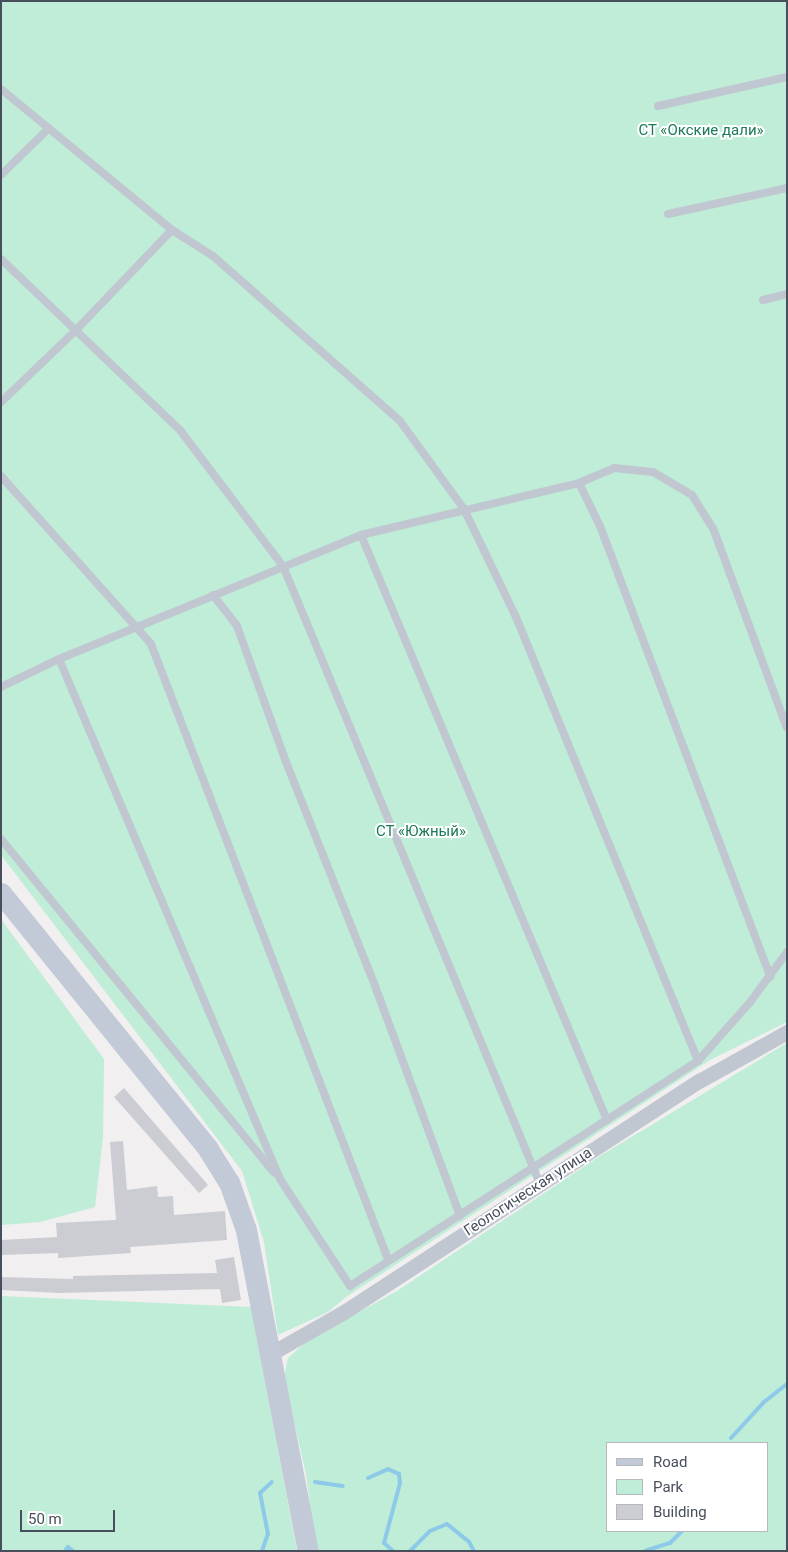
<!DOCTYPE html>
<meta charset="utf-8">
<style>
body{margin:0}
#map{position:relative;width:788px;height:1552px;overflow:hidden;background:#f1efef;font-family:Roboto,sans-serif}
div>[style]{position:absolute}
.green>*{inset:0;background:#bfedd7}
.stream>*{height:4px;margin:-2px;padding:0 2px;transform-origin:2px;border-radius:2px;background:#8dc9e9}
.building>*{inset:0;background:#cccdd3}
.lane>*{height:8px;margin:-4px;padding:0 4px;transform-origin:4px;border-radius:4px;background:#c0c7d0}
.street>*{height:15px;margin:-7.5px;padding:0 7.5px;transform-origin:7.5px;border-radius:7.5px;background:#c0c7d0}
.secondary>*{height:21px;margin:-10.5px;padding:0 10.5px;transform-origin:10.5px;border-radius:10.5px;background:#c2c9d7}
span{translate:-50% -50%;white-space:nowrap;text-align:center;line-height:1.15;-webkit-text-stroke:4px #fff;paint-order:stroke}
.park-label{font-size:15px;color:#1a7b58}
.street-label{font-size:15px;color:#474f5c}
.frame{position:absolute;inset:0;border:2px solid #474f5c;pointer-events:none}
.legend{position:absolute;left:606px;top:1442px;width:162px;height:90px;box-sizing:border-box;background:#fff;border:1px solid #b5b9be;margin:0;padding:6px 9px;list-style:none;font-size:15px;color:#474f5c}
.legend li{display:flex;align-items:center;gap:10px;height:25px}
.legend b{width:25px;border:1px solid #b5b9be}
.scale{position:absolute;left:20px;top:1510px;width:95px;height:22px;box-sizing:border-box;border:2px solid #474f5c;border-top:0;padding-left:6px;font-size:15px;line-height:18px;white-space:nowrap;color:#474f5c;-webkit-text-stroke:4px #fff;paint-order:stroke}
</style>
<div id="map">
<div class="green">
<i style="clip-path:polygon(1px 1px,787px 1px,787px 1022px,710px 1060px,346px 1297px,328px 1312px,278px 1335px,264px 1242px,242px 1171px,1px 855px)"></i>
<i style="clip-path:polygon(1px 919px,104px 1059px,103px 1137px,95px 1207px,40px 1222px,1px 1225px)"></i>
<i style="clip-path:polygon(evenodd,787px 1043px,787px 1551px,316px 1551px,306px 1474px,284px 1377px,288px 1358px,308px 1340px,397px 1291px,600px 1156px,787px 1043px,607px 1443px,767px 1443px,767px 1531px,607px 1531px,607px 1443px)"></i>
<i style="clip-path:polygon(1px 1296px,251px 1307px,297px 1551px,1px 1551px)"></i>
</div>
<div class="stream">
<i style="left:731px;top:1438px;width:49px;rotate:-47.5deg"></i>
<i style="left:764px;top:1402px;width:29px;rotate:-38deg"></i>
<i style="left:368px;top:1478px;width:22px;rotate:-24deg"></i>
<i style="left:388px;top:1469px;width:12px;rotate:24deg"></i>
<i style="left:399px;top:1474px;width:9px;rotate:84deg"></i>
<i style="left:400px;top:1483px;width:62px;rotate:104.9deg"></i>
<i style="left:384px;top:1543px;width:12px;rotate:42deg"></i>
<i style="left:315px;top:1482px;width:28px;rotate:8deg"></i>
<i style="left:65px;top:1551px;width:5px;rotate:-53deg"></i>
<i style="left:68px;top:1547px;width:6px;rotate:39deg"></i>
<i style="left:262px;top:1551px;width:18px;rotate:-71deg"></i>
<i style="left:268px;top:1534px;width:42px;rotate:-101deg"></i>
<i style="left:260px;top:1493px;width:16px;rotate:-43deg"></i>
<i style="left:410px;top:1551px;width:28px;rotate:-45deg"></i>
<i style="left:430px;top:1531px;width:18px;rotate:-22deg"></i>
<i style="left:447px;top:1524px;width:28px;rotate:39deg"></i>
<i style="left:469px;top:1542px;width:10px;rotate:61deg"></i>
<i style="left:645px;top:1551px;width:26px;rotate:-18deg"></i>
<i style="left:670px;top:1543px;width:17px;rotate:-45deg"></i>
</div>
<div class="building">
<i style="clip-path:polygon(124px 1088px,208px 1185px,199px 1193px,114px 1097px)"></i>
<i style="clip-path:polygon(123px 1141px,127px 1190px,157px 1186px,158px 1197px,173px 1196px,174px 1215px,225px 1211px,227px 1240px,130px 1247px,131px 1253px,58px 1258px,58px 1253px,1px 1255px,1px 1240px,57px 1237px,56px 1223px,116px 1220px,110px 1142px)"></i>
<i style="clip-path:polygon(234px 1257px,241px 1300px,222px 1303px,220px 1289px,60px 1293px,1px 1290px,1px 1277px,73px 1279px,73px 1276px,217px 1273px,215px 1260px)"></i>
</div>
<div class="lane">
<i style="left:1px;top:89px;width:222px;rotate:39.5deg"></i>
<i style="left:172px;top:230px;width:49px;rotate:32.4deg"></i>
<i style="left:213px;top:256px;width:249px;rotate:41.4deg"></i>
<i style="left:400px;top:421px;width:109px;rotate:54deg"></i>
<i style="left:464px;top:509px;width:120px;rotate:64.3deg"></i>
<i style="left:516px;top:617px;width:480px;rotate:67.7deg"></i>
<i style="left:658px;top:106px;width:132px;rotate:-12.7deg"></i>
<i style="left:1px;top:175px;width:67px;rotate:-44.4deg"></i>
<i style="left:668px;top:214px;width:122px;rotate:-12.3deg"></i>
<i style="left:1px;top:259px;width:248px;rotate:43.7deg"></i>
<i style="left:180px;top:430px;width:171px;rotate:52.9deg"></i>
<i style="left:283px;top:566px;width:669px;rotate:67.42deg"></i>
<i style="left:763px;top:300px;width:25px;rotate:-14deg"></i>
<i style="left:1px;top:402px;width:105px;rotate:-43.8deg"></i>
<i style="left:77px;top:329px;width:137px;rotate:-46.2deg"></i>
<i style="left:1px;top:476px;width:225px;rotate:48.2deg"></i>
<i style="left:151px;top:644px;width:659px;rotate:68.93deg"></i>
<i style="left:579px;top:483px;width:48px;rotate:64deg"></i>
<i style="left:600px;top:526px;width:482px;rotate:69.3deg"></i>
<i style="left:361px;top:535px;width:635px;rotate:67.19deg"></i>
<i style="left:213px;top:595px;width:39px;rotate:52deg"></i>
<i style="left:237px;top:626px;width:145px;rotate:70.2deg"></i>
<i style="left:286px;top:762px;width:241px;rotate:68.3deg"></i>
<i style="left:375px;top:986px;width:245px;rotate:69.7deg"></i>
<i style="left:59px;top:659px;width:565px;rotate:66.97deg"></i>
<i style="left:280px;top:1179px;width:128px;rotate:56.8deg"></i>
<i style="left:350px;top:1286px;width:414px;rotate:-32.9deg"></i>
<i style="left:698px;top:1061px;width:80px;rotate:-48.5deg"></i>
<i style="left:751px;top:1001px;width:61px;rotate:-53.7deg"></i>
<i style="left:1px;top:687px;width:64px;rotate:-25.8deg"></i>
<i style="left:59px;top:659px;width:326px;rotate:-22.3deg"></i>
<i style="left:361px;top:535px;width:224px;rotate:-13.4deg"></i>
<i style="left:579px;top:483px;width:38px;rotate:-23deg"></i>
<i style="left:614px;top:468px;width:39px;rotate:6deg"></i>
<i style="left:653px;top:472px;width:45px;rotate:30.5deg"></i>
<i style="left:692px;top:495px;width:39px;rotate:58deg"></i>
<i style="left:713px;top:528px;width:213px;rotate:69.7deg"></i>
<i style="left:1px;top:839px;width:431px;rotate:50.7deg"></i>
</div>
<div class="street">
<i style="left:270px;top:1354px;width:85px;rotate:-29.6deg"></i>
<i style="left:344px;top:1312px;width:424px;rotate:-33.1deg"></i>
<i style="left:699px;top:1081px;width:101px;rotate:-29.1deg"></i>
</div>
<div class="secondary">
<i style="left:1px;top:893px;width:329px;rotate:51deg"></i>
<i style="left:208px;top:1149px;width:39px;rotate:58deg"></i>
<i style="left:229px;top:1182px;width:51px;rotate:70.5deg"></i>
<i style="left:246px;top:1230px;width:327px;rotate:79.1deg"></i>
</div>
<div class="park-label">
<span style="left:701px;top:131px">СТ «Окские дали»</span>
<span style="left:421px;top:832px">СТ «Южный»</span>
</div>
<div class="street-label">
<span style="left:528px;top:1192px;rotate:-33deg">Геологическая улица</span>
</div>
<div class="frame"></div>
<ul class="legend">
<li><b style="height:6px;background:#c2c9d7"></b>Road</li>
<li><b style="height:14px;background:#bfedd7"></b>Park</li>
<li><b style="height:14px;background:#cccdd3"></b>Building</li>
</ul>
<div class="scale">50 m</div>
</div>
